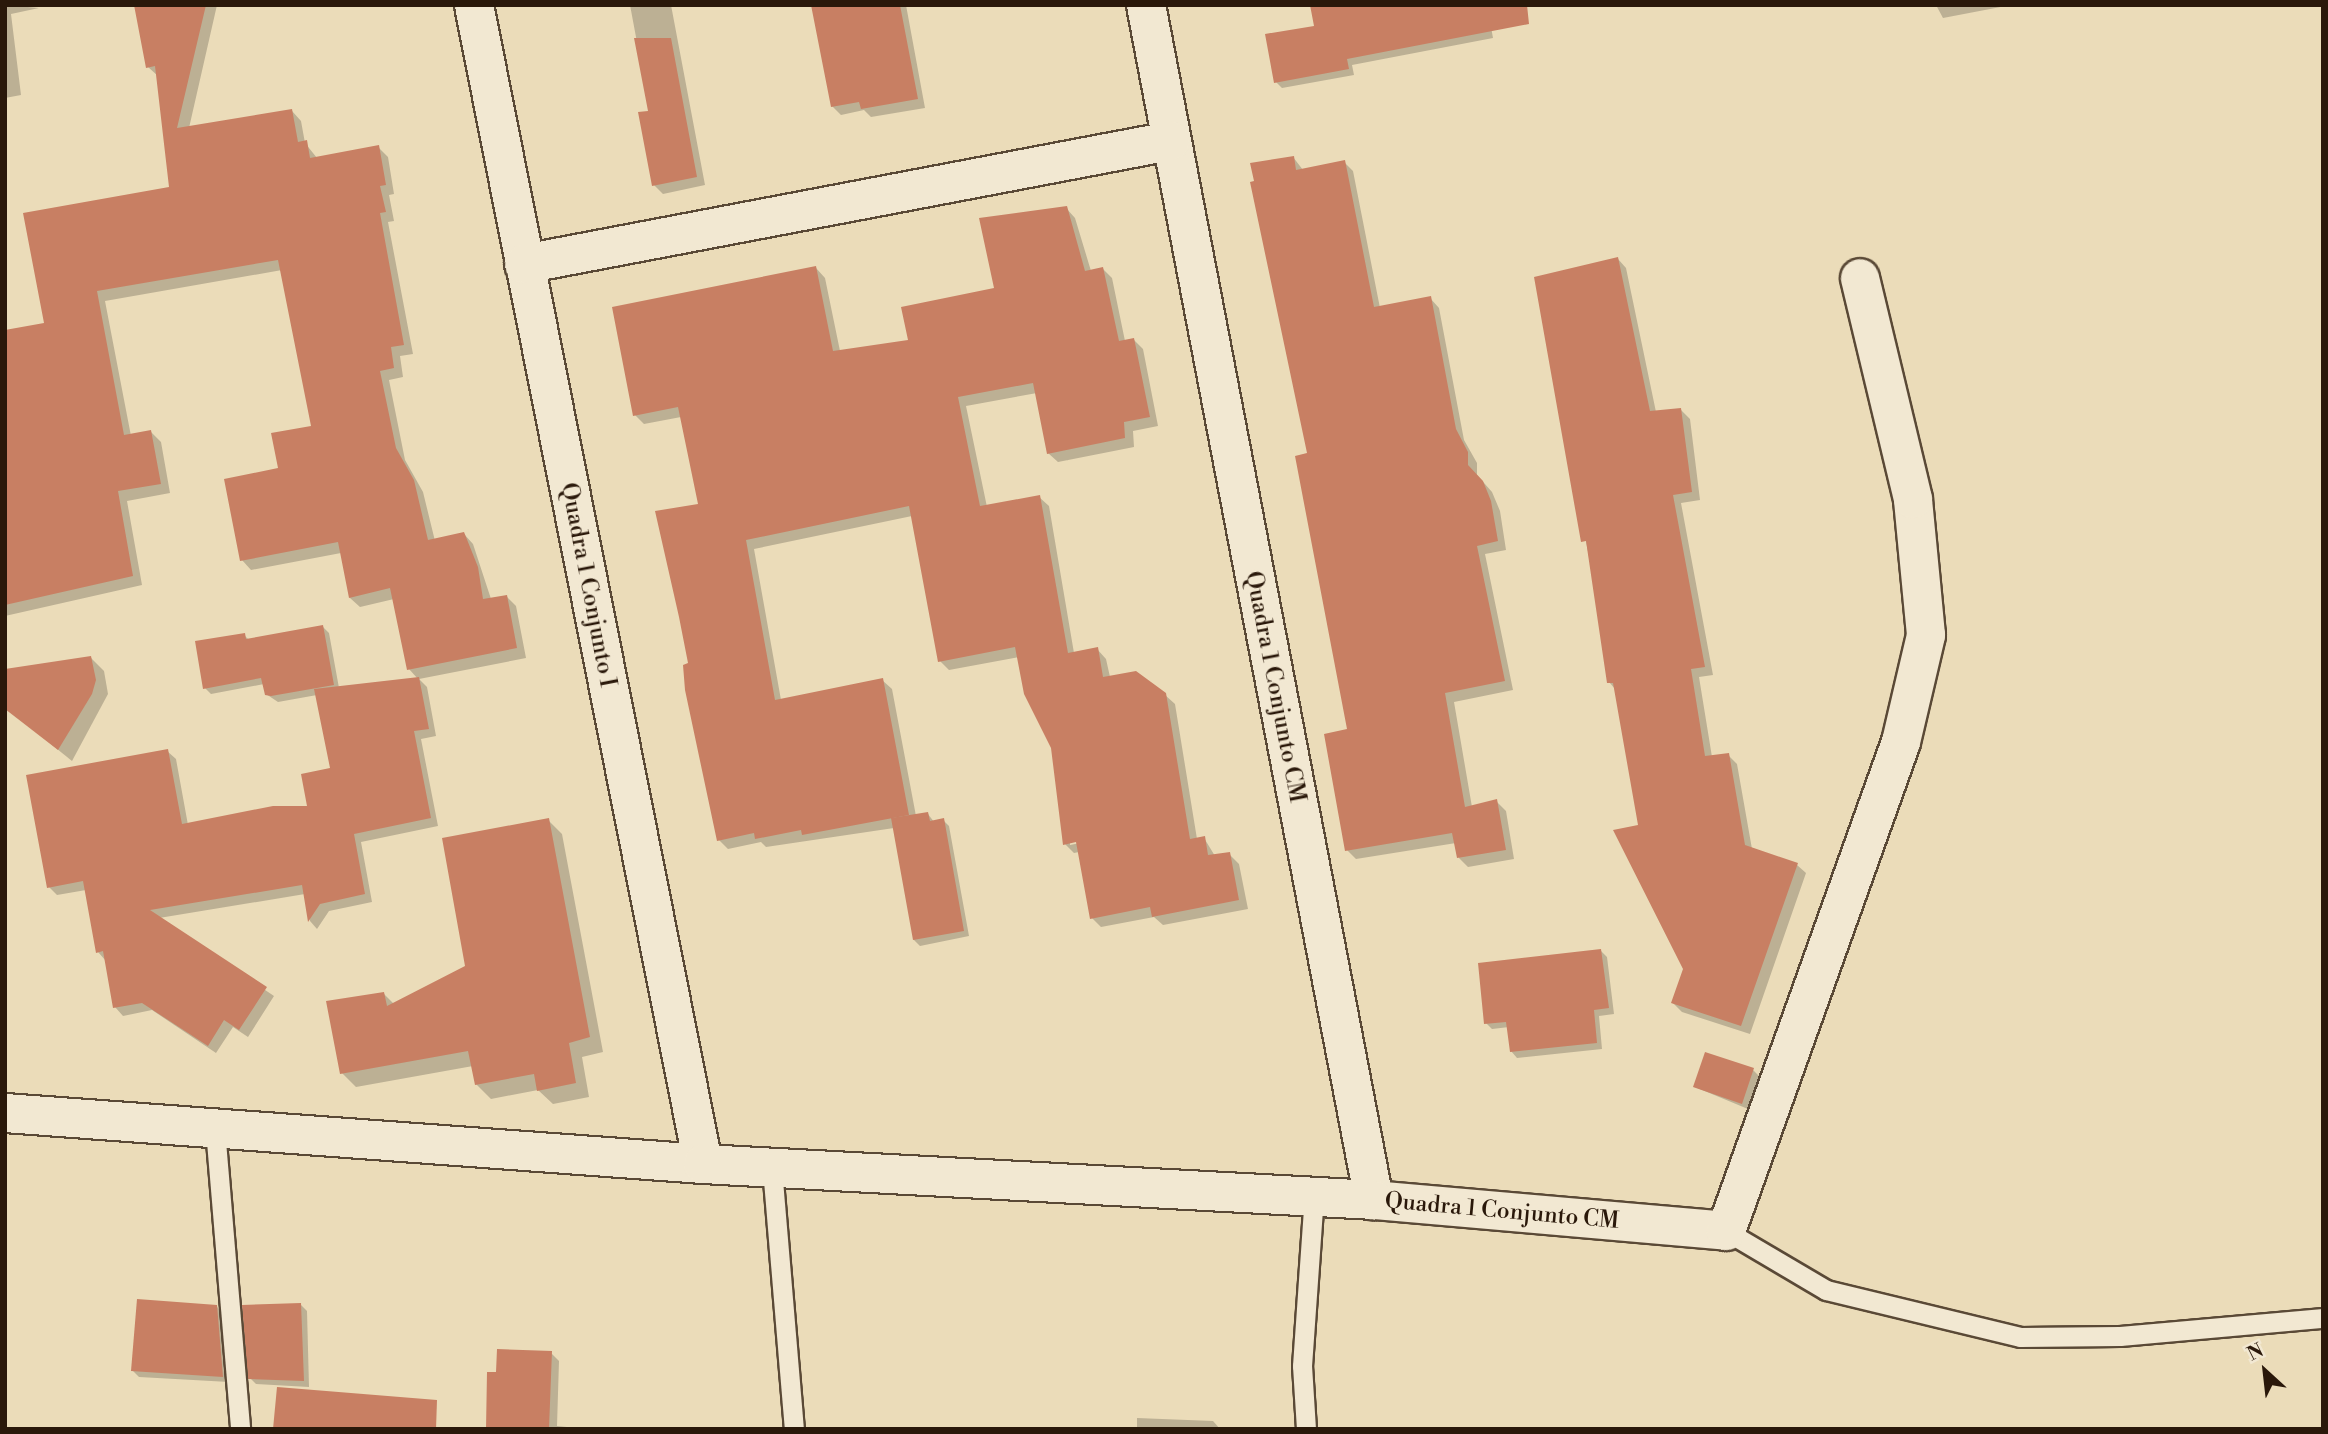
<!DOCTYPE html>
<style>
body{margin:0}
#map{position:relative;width:2328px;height:1434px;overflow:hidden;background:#ebdcb9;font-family:"Libre Bodoni",serif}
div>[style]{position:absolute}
.shadow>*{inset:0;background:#0003}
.building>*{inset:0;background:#c87f63}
.roads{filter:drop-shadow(2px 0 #5a4936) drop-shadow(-2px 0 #5a4936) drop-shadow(0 2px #5a4936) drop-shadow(0 -2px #5a4936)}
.lane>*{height:19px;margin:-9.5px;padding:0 9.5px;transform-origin:9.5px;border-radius:9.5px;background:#f2e8d2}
.street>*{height:38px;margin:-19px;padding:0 19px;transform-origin:19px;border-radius:19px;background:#f2e8d2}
span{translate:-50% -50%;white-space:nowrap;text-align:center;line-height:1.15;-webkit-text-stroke:5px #f2e8d2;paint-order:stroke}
.street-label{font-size:23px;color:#2a180a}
.frame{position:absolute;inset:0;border:7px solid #2a180a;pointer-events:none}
.north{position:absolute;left:2230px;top:1336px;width:70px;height:70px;-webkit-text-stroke:5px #f2e8d2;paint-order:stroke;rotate:333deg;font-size:19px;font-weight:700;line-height:28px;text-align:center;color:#2a180a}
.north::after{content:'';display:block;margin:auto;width:24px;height:32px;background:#2a180a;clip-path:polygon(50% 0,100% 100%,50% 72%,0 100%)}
</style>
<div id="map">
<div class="shadow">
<i style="clip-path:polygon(5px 5px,39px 8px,11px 14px,21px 95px,5px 98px)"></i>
<i style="clip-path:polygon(135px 5px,217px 5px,189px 128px,292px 111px,301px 121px,305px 143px,317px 158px,378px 147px,388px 157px,394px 194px,389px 195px,394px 221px,388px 222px,413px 354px,400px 356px,403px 377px,389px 380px,405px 460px,423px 492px,435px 541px,464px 534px,473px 544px,491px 599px,506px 596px,516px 606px,526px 658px,419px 679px,427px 687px,436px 736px,421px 739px,438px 826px,361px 842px,372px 902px,329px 911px,317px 929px,310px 921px,305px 894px,159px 918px,274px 996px,248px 1037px,233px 1027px,216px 1053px,152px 1010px,123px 1016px,115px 1007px,106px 961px,98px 952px,86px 890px,57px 895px,49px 887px,167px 751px,176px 759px,188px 825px,309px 808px,332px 770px,317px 695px,278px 702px,266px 694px,264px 684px,211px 694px,205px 688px,244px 635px,249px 640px,323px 627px,329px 633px,339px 688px,418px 679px,409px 669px,394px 599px,360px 607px,350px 598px,341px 553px,251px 570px,242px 560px,280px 469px,313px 427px,282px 270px,105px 301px,131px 436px,151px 432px,161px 442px,170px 493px,127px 501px,142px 585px,5px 616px,5px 332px,46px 324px,171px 189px,158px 76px,148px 67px)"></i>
<i style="clip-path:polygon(630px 5px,671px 5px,705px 185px,663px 194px,654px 185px,650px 112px)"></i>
<i style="clip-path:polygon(813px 5px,906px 5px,925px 108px,871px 117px,864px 110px,841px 115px,832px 106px)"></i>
<i style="clip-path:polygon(1487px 5px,1493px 38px,1352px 65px,1354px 75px,1282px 88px,1276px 82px)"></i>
<i style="clip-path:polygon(1936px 5px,2011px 5px,1943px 18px)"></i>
<i style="clip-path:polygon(1293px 157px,1303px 170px,1344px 162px,1353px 171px,1380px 308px,1430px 298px,1439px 308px,1464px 440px,1477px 463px,1477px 475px,1492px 492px,1500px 511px,1506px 550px,1485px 554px,1513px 690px,1454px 702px,1472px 807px,1496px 801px,1506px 811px,1514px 859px,1468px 867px,1459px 858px,1456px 843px,1356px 859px,1347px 850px,1349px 731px,1309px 455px)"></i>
<i style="clip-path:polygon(evenodd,1066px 208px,1075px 218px,1091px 271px,1103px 269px,1112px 278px,1125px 341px,1134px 340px,1143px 349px,1158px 426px,1133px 431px,1134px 447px,1058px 462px,1048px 453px,1037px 393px,966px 406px,987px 507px,1039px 497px,1049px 506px,1074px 653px,1097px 649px,1106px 659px,1110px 677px,1165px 695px,1175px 704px,1197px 839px,1204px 838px,1215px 856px,1229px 854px,1239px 864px,1248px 909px,1163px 925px,1154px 917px,1101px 927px,1092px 918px,1079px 852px,1074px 853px,1065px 844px,1053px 747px,1019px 657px,949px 670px,940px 661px,912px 516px,754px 549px,781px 700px,882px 680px,892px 689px,916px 816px,928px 814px,934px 822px,943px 820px,949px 826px,969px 936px,920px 946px,914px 940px,894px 828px,766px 847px,761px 842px,728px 849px,719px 840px,701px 505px,681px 417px,644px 424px,635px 415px,816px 268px,825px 278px,840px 351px,910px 342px,996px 289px,1066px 208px,1070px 842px,1085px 842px,1070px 845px,1070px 842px)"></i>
<i style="clip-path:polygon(1618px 259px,1626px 268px,1656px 412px,1681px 410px,1690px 419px,1700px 500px,1681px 503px,1713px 675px,1699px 677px,1712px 757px,1728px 755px,1737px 764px,1752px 849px,1797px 865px,1806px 873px,1750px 1034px,1682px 1012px,1673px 1003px,1685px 968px,1640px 827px,1616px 690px,1609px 682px,1602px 625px,1536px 279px)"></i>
<i style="clip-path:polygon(91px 658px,104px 671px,108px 694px,72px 761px,5px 707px)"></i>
<i style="clip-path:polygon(548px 820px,562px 834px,603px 1052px,582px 1057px,589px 1097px,553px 1104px,538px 1090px,491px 1099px,476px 1084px,473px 1066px,356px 1087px,342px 1073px,384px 994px,394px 1004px,467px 967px)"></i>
<i style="clip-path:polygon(1601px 951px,1607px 957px,1614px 1014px,1599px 1016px,1602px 1049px,1517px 1058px,1511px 1051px,1509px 1027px,1492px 1029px,1486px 1023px)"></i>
<i style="clip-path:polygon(1753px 1070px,1759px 1076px,1748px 1109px,1695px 1087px)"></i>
<i style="clip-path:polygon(301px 1305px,307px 1311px,309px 1387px,256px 1384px,250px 1378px)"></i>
<i style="clip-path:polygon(217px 1307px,223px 1313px,229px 1382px,139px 1377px,133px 1371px)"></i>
<i style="clip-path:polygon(551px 1353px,559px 1361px,557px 1426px,587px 1429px,487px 1429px,497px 1373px)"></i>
<i style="clip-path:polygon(1137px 1418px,1213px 1421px,1220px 1429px,1137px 1429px)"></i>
</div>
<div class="building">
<i style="clip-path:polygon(134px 5px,206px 5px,177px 128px,292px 109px,298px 142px,307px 140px,310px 158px,379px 145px,386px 185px,380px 186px,386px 212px,380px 213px,404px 345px,391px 347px,394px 368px,380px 371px,396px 448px,414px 480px,428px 540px,464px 532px,478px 567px,483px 599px,507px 595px,517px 648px,407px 670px,390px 588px,349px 598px,338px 542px,240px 561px,224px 479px,278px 468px,271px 433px,311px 426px,278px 260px,97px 291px,124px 435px,151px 430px,161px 484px,118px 491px,133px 576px,5px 605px,5px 330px,44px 323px,23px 213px,169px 187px,155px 66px,146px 68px)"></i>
<i style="clip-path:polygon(811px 5px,900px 5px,918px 99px,861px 109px,859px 102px,831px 107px)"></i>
<i style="clip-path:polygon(1310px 5px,1527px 5px,1529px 24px,1347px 59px,1349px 69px,1274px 83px,1265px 34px,1314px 26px)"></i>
<i style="clip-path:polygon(634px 38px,671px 38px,697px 177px,652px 186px,638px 112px,648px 111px)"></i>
<i style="clip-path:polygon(1294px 156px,1296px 170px,1345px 160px,1374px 307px,1431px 296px,1456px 429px,1468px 452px,1468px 465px,1483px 481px,1491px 501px,1498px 541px,1477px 546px,1505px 681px,1445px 693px,1465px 807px,1497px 799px,1506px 850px,1457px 858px,1452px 833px,1345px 851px,1324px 734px,1347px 729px,1295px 456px,1307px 453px,1250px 182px,1254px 181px,1250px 163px)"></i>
<i style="clip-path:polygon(1067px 206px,1085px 271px,1103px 267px,1119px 341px,1134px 338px,1150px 417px,1124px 422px,1125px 438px,1047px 454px,1033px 383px,958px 397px,980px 506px,1040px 495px,1068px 653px,1098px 647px,1103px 677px,1136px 671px,1166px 693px,1190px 839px,1205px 836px,1208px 855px,1230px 852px,1239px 900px,1152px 917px,1150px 907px,1090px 919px,1076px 842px,1063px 845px,1051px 748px,1024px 694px,1015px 647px,938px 662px,909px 506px,746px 540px,775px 700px,883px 678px,909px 815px,802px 835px,801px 830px,755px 839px,754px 833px,717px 841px,685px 690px,683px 665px,688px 663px,679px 617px,655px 511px,698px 504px,678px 407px,633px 416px,612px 307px,816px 266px,833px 351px,908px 340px,901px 307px,994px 288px,979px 218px)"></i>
<i style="clip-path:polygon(1618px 257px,1650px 411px,1681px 408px,1692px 492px,1673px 495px,1705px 667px,1691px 669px,1705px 756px,1729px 753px,1745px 845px,1798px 863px,1741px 1026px,1671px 1003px,1683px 969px,1613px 830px,1638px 825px,1613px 683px,1607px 683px,1586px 541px,1581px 542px,1534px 277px)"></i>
<i style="clip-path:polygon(323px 625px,334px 685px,271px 696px,265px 695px,261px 678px,203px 689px,195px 641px,245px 633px,246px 639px)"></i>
<i style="clip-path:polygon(91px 656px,96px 680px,92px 694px,58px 750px,5px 709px,5px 669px)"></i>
<i style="clip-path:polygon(419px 677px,429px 729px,414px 731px,431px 818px,354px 834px,365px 894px,320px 904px,308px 922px,302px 885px,150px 910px,267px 987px,239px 1030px,224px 1020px,208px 1046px,142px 1003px,113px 1008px,103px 951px,96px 953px,83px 881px,47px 888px,26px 775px,168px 749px,182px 824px,273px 806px,307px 806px,301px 774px,330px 768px,314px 689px)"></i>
<i style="clip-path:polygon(928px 812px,930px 821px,944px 818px,964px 931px,913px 940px,891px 818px)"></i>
<i style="clip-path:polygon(549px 818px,590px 1037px,569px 1043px,576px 1083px,537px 1091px,534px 1074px,475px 1085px,468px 1051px,340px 1074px,326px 1001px,384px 992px,387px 1006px,465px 966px,442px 838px)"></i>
<i style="clip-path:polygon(1601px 949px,1609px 1008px,1594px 1010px,1597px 1043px,1510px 1052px,1506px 1022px,1484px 1024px,1478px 963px)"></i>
<i style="clip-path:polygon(1705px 1052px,1754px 1068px,1742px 1104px,1693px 1087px)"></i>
<i style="clip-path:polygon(137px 1299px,217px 1305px,223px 1377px,131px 1371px)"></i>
<i style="clip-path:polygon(301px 1303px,304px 1381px,248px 1379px,242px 1305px)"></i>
<i style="clip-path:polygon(497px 1349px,552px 1351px,549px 1429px,486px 1429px,487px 1372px,496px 1372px)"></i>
<i style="clip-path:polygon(277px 1387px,437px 1400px,436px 1429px,273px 1429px)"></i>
</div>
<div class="roads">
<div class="lane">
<i style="left:215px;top:1129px;width:301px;rotate:85.2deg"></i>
<i style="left:772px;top:1168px;width:262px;rotate:85.2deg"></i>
<i style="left:1726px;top:1231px;width:116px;rotate:30.5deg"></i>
<i style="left:1826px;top:1290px;width:200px;rotate:13.6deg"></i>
<i style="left:2020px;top:1337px;width:100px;rotate:-0.6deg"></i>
<i style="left:2120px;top:1336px;width:204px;rotate:-5.1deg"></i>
<i style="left:1306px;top:1429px;width:63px;rotate:-93.6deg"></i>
<i style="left:1302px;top:1366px;width:171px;rotate:-86deg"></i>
</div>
<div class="street">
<i style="left:474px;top:5px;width:1181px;rotate:78.82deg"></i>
<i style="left:1146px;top:5px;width:1217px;rotate:79.2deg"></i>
<i style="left:1374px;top:1200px;width:353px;rotate:5deg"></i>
<i style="left:1726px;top:1231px;width:519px;rotate:-70.31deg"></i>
<i style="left:1901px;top:742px;width:110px;rotate:-76.8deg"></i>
<i style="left:1926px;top:635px;width:137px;rotate:-95.5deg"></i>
<i style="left:1913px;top:499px;width:227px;rotate:-103.5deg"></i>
<i style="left:524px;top:264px;width:658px;rotate:-10.78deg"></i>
<i style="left:5px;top:1113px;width:700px;rotate:4.18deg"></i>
<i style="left:703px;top:1164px;width:672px;rotate:3.07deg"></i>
</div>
</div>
<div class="street-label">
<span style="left:588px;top:585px;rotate:79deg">Quadra 1 Conjunto I</span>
<span style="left:1275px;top:687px;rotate:79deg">Quadra 1 Conjunto CM</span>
<span style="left:1502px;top:1211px;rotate:5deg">Quadra 1 Conjunto CM</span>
</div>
<div class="frame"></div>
<div class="north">N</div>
</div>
